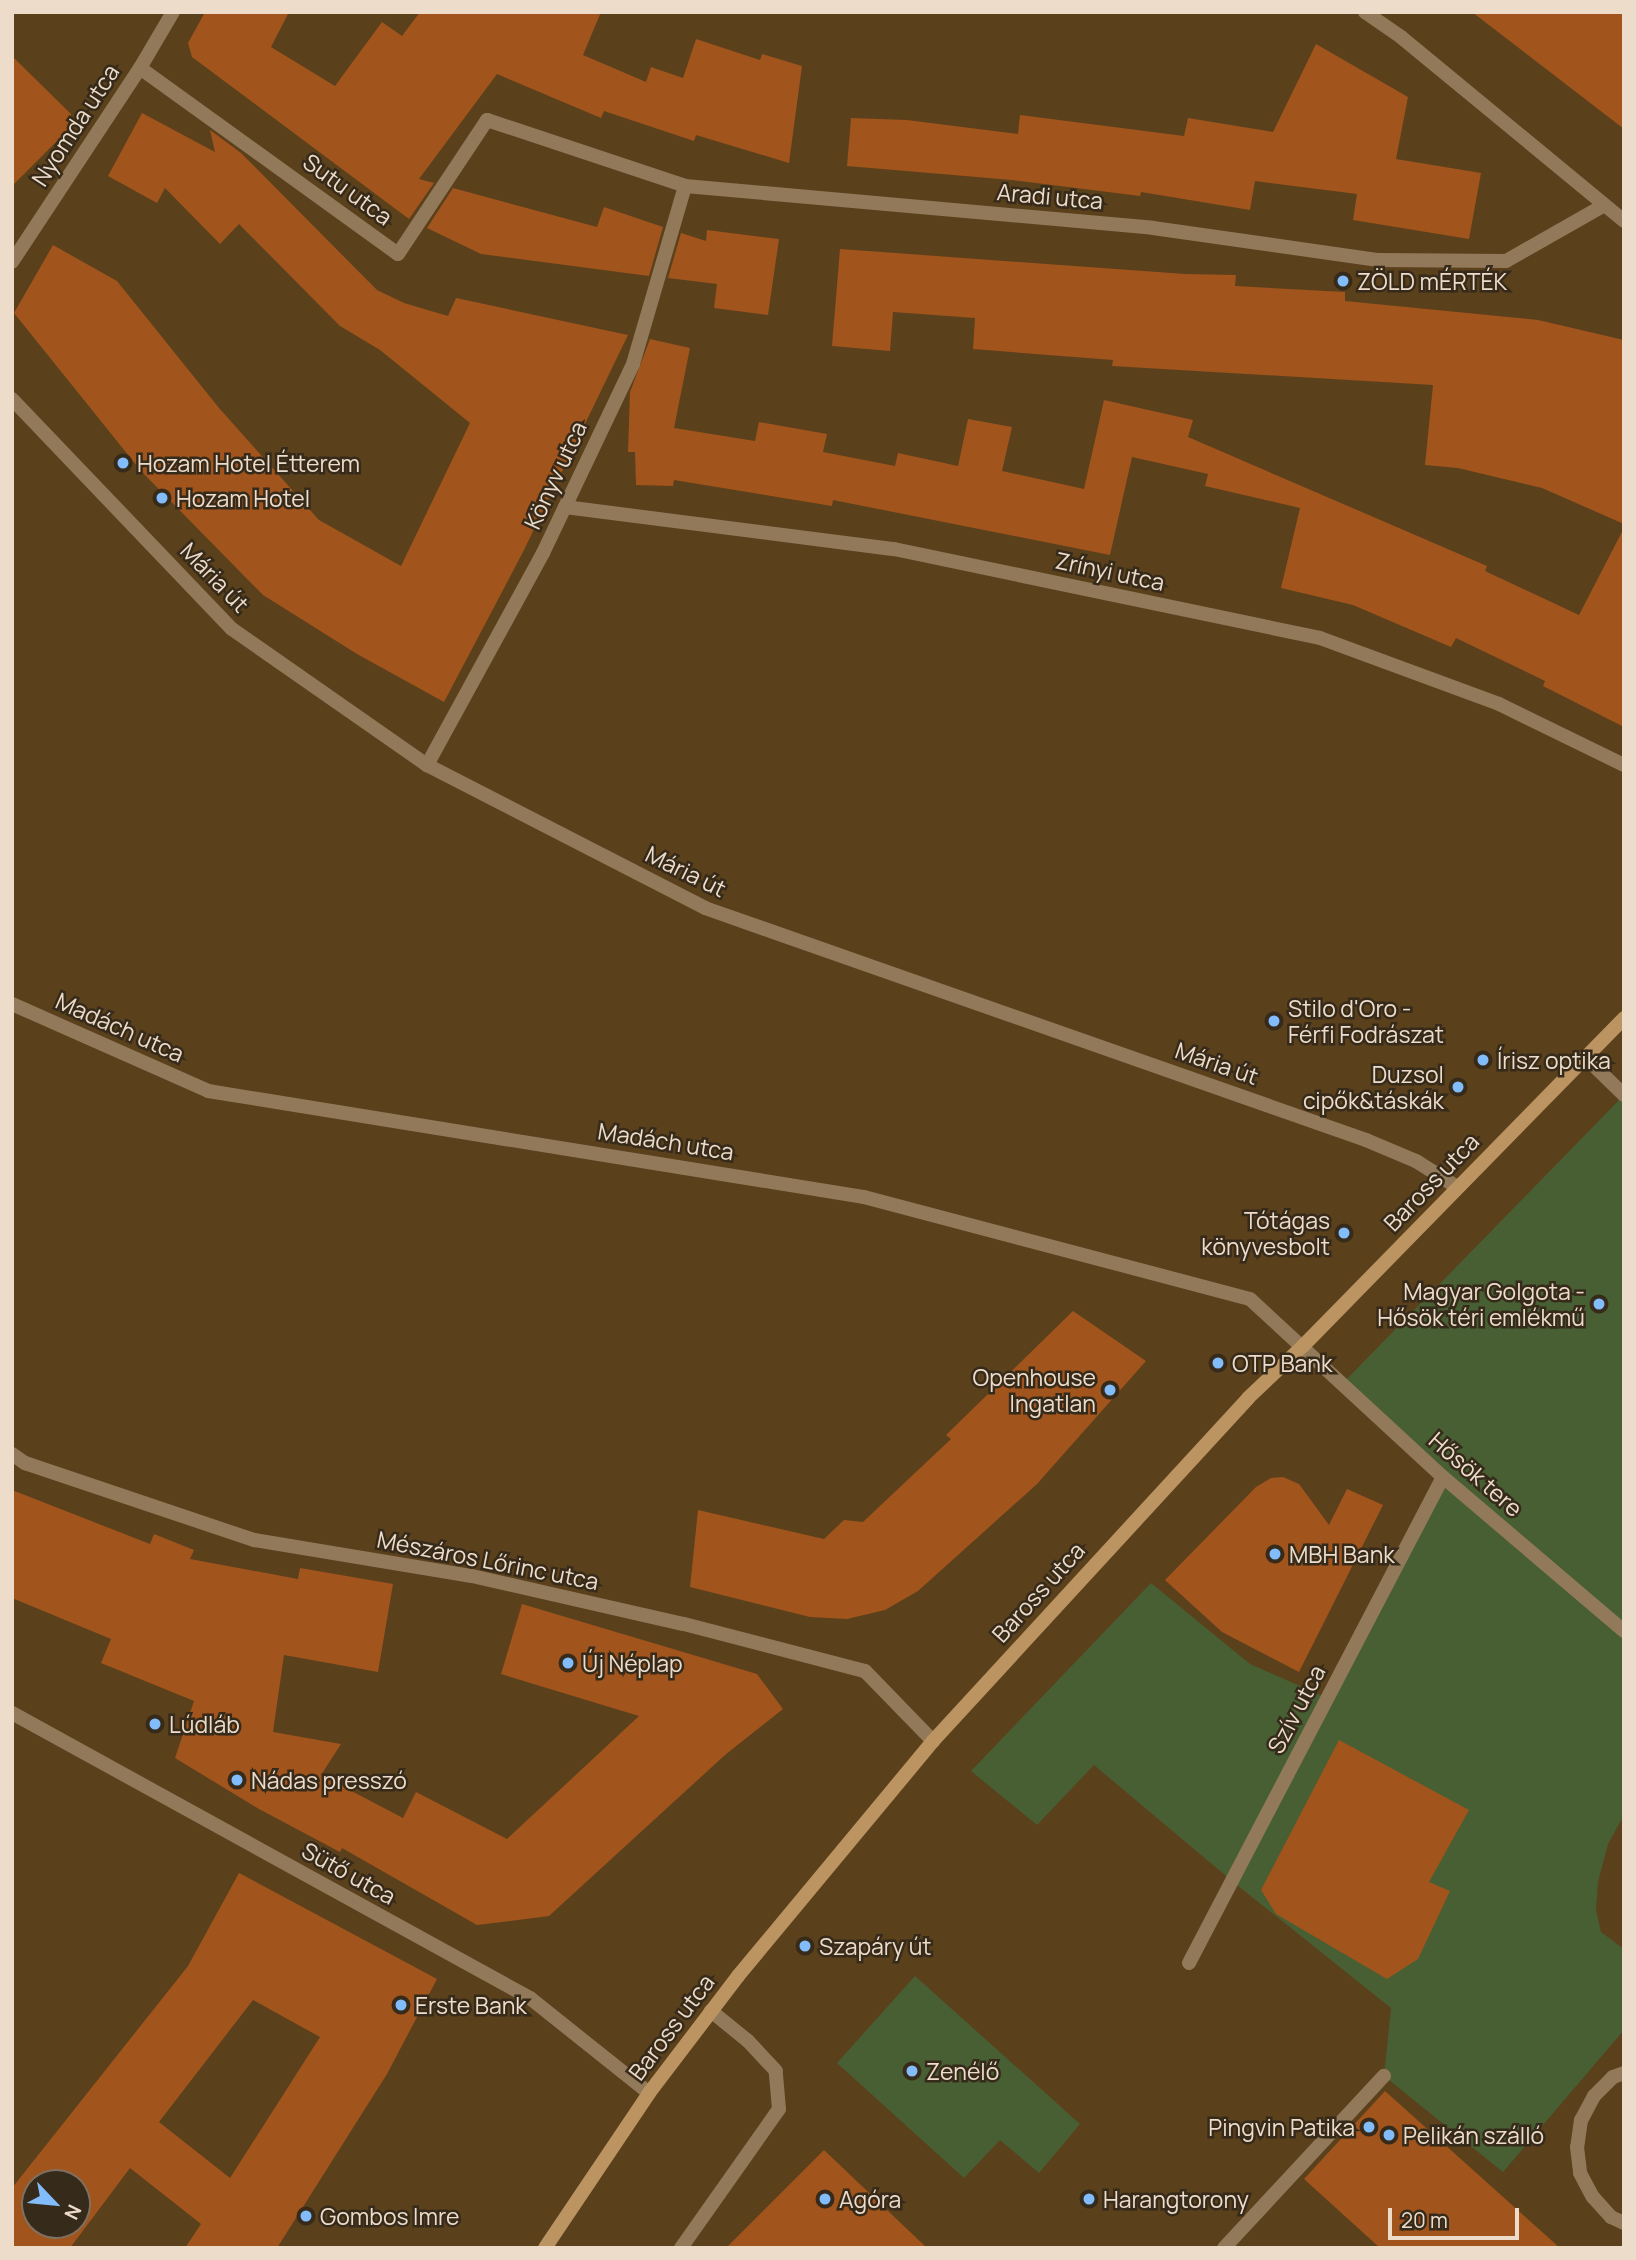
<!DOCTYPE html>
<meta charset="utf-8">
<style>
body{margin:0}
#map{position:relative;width:1636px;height:2260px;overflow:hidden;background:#5b401c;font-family:Manrope,sans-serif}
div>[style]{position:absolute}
.green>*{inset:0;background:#475f32}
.building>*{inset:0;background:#a1541c}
.lane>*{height:14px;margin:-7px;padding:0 7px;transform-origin:7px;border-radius:7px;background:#92795a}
.street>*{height:14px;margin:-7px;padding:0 7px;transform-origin:7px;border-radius:7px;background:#92795a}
.secondary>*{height:14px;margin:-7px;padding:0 7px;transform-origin:7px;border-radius:7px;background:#bc9461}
.dots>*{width:19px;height:19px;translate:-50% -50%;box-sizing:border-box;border:4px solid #362a1a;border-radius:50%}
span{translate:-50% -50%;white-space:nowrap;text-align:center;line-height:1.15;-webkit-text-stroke:5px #362a1a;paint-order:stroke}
.street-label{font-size:23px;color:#eddcc9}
.poi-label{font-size:23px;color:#eddcc9}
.left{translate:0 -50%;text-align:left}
.right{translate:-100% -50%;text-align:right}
.frame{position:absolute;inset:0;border:14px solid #eddcc9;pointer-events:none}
.north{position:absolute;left:21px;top:2169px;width:70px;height:70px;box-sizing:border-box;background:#362a1a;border:2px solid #7f7160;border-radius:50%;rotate:116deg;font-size:19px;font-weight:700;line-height:28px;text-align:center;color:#eddcc9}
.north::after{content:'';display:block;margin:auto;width:24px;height:32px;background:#83bcfb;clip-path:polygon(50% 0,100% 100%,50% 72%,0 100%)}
.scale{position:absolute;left:1388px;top:2208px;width:131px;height:32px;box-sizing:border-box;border:4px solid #eddcc9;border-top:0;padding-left:9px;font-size:21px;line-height:24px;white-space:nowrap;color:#eddcc9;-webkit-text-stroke:5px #362a1a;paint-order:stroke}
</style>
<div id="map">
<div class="green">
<i style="clip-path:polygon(1624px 1095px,1624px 1815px,1608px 1844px,1598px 1882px,1596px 1910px,1601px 1932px,1624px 1949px,1624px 2030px,1503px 2172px,1384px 2076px,1391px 2008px,1232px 1881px,1094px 1765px,1037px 1825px,971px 1771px,1151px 1583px,1250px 1664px,1327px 1698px,1443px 1477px,1341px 1385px)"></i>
<i style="clip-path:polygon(915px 1976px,1080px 2124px,1039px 2173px,1000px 2140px,964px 2178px,837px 2063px)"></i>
</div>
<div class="building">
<i style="clip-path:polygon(205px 12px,289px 12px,271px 47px,335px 86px,382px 22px,402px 36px,420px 12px,601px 12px,583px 55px,646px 82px,651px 67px,683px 78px,696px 39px,760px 60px,762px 54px,802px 66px,789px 163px,696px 135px,694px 141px,604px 111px,601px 118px,497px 74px,419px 179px,434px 183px,409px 219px,192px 57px,188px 43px)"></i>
<i style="clip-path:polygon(1472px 12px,1624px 12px,1624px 129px)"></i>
<i style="clip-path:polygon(1316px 44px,1408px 97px,1396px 159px,1481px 173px,1469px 239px,1353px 220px,1357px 194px,1255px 181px,1250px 210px,1141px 192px,1140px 196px,1012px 180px,847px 166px,851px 118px,907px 120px,1018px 134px,1020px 115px,1184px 136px,1188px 118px,1273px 132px)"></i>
<i style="clip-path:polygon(12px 56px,71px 114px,71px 127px,12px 186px)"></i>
<i style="clip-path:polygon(142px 113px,215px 152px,210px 130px,241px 153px,377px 290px,404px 303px,448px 316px,456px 298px,628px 335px,523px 552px,444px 702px,357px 654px,263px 595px,141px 471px,14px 313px,53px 245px,117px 281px,219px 408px,319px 520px,401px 566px,470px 423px,380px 350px,340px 326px,239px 224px,220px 244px,165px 188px,157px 203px,108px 176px)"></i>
<i style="clip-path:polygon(453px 188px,597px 227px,604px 207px,663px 227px,649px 276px,481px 254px,427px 228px)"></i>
<i style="clip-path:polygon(707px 230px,779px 239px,768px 315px,714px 308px,717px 284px,668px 278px,681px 233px,706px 241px)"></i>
<i style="clip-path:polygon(840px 249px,1185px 274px,1236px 275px,1235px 286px,1345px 292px,1345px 301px,1538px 320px,1624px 340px,1624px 524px,1542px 488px,1458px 468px,1425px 465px,1433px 385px,1112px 366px,1113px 360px,973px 349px,975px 318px,893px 312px,890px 351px,832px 346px)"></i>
<i style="clip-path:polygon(650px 339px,690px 348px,674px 428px,755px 441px,759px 422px,827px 434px,823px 452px,895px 466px,898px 453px,958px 466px,968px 419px,1012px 427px,1002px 471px,1084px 489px,1104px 400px,1193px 420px,1188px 437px,1487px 566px,1485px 571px,1579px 615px,1624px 528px,1624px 727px,1543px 686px,1545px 681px,1456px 638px,1451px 647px,1353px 605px,1281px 588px,1300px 508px,1205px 486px,1208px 474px,1132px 457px,1110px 555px,833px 500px,832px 506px,674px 480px,673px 486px,636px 485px,635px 452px,628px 452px,630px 392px)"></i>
<i style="clip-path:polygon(1073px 1311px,1146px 1361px,1037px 1484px,918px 1591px,885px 1610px,847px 1619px,829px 1618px,810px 1617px,690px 1587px,698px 1510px,824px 1539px,844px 1520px,863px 1522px,951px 1439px,946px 1435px)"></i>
<i style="clip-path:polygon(1283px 1477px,1299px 1484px,1329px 1525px,1347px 1489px,1383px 1505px,1299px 1672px,1222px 1632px,1165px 1580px,1256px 1487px,1271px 1478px)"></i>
<i style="clip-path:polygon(12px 1490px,150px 1544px,154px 1534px,194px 1550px,190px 1559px,298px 1579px,300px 1568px,393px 1584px,378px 1672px,284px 1655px,273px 1732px,341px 1744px,321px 1775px,403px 1818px,416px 1792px,507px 1839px,639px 1716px,501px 1674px,522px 1604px,757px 1674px,783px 1709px,725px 1755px,549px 1916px,477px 1925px,342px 1848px,340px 1852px,259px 1809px,175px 1758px,194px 1701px,101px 1663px,111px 1639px,12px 1598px)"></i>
<i style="clip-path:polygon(1339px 1740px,1469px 1810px,1429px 1882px,1450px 1891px,1418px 1959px,1387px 1979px,1276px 1914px,1261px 1890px)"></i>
<i style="clip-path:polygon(evenodd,239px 1873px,437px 1979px,387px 2074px,277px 2248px,185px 2248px,201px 2224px,130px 2168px,70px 2248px,12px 2248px,12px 2188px,188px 1966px,239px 1873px,253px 2000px,320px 2037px,230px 2178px,159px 2122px,253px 2000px,239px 1873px,35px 2183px,77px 2183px,77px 2225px,35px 2225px,35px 2183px)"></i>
<i style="clip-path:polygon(1385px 2091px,1560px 2248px,1380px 2248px,1304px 2179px)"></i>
<i style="clip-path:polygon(824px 2150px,927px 2248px,726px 2248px)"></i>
</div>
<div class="lane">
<i style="left:1624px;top:2073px;width:12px;rotate:160deg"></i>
<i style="left:1613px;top:2077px;width:27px;rotate:135deg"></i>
<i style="left:1594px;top:2096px;width:27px;rotate:118deg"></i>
<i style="left:1581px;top:2120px;width:27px;rotate:98deg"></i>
<i style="left:1577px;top:2147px;width:26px;rotate:83deg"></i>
<i style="left:1580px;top:2173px;width:27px;rotate:62deg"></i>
<i style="left:1593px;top:2197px;width:27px;rotate:48deg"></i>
<i style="left:1611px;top:2217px;width:14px;rotate:25deg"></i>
<i style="left:681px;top:2248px;width:170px;rotate:-54.8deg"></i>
<i style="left:779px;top:2109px;width:38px;rotate:-95deg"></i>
<i style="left:776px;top:2071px;width:41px;rotate:-133deg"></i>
<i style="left:748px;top:2041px;width:48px;rotate:-141deg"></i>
</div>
<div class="street">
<i style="left:1365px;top:12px;width:44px;rotate:34.8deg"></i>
<i style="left:1401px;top:37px;width:289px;rotate:39.5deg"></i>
<i style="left:140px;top:68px;width:318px;rotate:35.8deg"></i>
<i style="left:398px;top:254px;width:161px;rotate:-56.4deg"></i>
<i style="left:487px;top:120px;width:209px;rotate:18.4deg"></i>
<i style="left:685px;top:186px;width:470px;rotate:5.1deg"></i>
<i style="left:1153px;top:228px;width:226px;rotate:8.1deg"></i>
<i style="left:1377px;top:260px;width:129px;rotate:0.4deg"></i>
<i style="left:1506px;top:261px;width:112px;rotate:-29.6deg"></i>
<i style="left:12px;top:262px;width:232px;rotate:-56.6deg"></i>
<i style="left:140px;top:68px;width:65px;rotate:-59.5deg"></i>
<i style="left:12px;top:399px;width:318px;rotate:46.3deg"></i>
<i style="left:232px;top:629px;width:238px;rotate:34.9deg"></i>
<i style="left:427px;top:765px;width:313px;rotate:27.2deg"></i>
<i style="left:705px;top:908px;width:701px;rotate:19.34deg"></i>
<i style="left:1366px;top:1140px;width:54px;rotate:22.8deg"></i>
<i style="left:1416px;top:1161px;width:49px;rotate:32.4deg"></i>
<i style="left:565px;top:507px;width:332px;rotate:7.3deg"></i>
<i style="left:894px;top:549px;width:435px;rotate:11.8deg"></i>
<i style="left:1320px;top:638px;width:191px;rotate:20.2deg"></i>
<i style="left:1499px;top:704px;width:139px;rotate:26deg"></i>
<i style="left:427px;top:765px;width:242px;rotate:-61.3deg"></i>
<i style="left:543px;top:553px;width:209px;rotate:-64.5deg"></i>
<i style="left:633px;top:364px;width:185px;rotate:-73.7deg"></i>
<i style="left:12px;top:1004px;width:214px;rotate:23.9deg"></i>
<i style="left:208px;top:1091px;width:665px;rotate:9.18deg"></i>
<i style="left:864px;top:1197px;width:399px;rotate:14.8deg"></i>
<i style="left:1250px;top:1299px;width:263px;rotate:42.7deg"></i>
<i style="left:1443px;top:1477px;width:238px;rotate:40.4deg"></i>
<i style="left:1586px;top:1058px;width:53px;rotate:44.2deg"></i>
<i style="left:12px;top:1454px;width:16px;rotate:35deg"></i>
<i style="left:25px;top:1463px;width:242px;rotate:18.6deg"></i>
<i style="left:254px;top:1540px;width:221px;rotate:9.4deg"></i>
<i style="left:472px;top:1576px;width:217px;rotate:12.8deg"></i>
<i style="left:684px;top:1624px;width:187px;rotate:14.6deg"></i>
<i style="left:865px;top:1671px;width:98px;rotate:45.8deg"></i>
<i style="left:12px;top:1713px;width:591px;rotate:28.82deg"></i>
<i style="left:530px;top:1998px;width:152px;rotate:38.6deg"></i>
<i style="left:1189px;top:1963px;width:548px;rotate:-62.41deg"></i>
<i style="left:1224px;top:2248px;width:235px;rotate:-47.1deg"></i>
</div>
<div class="secondary">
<i style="left:545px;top:2248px;width:187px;rotate:-56.1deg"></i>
<i style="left:649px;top:2093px;width:147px;rotate:-52.7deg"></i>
<i style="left:738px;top:1976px;width:305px;rotate:-50.3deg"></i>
<i style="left:933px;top:1741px;width:466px;rotate:-47.4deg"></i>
<i style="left:1248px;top:1398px;width:76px;rotate:-43.4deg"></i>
<i style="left:1303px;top:1346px;width:459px;rotate:-45.6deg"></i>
</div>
<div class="dots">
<i style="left:1343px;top:281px;background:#83bcfb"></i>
<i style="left:123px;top:463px;background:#83bcfb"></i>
<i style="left:162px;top:498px;background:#83bcfb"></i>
<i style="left:1274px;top:1021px;background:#83bcfb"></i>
<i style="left:1483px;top:1060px;background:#83bcfb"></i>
<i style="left:1458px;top:1087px;background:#83bcfb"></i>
<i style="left:1344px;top:1233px;background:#83bcfb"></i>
<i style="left:1599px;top:1304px;background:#83bcfb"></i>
<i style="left:1218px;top:1363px;background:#83bcfb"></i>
<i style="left:1110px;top:1390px;background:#83bcfb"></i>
<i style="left:1275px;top:1554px;background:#83bcfb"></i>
<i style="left:568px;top:1663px;background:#83bcfb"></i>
<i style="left:155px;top:1724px;background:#83bcfb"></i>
<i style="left:237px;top:1780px;background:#83bcfb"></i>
<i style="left:805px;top:1946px;background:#83bcfb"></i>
<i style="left:401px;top:2005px;background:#83bcfb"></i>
<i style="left:912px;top:2071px;background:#83bcfb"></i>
<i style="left:1369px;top:2127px;background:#83bcfb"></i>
<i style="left:1389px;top:2135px;background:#83bcfb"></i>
<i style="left:825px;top:2199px;background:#83bcfb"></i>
<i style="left:1089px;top:2199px;background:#83bcfb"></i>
<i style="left:306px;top:2216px;background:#83bcfb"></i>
</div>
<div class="street-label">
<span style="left:75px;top:125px;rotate:-57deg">Nyomda utca</span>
<span style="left:348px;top:189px;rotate:36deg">Sutu utca</span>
<span style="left:1050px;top:196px;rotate:5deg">Aradi utca</span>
<span style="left:555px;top:475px;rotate:-65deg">Könyv utca</span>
<span style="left:1110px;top:571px;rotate:12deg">Zrínyi utca</span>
<span style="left:215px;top:577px;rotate:46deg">Mária út</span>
<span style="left:686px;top:871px;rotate:26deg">Mária út</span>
<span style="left:120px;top:1027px;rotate:24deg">Madách utca</span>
<span style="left:1217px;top:1063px;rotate:19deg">Mária út</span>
<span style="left:666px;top:1141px;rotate:9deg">Madách utca</span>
<span style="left:1431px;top:1182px;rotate:-46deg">Baross utca</span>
<span style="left:1476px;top:1474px;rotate:41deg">Hősök tere</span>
<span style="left:488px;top:1560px;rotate:11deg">Mészáros Lőrinc utca</span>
<span style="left:1038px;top:1592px;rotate:-48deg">Baross utca</span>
<span style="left:1296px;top:1709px;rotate:-62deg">Szív utca</span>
<span style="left:349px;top:1873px;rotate:29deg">Sütő utca</span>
<span style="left:671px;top:2027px;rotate:-53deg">Baross utca</span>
</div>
<div class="poi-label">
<span class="left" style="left:1357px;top:281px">ZÖLD mÉRTÉK</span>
<span class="left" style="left:137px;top:463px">Hozam Hotel Étterem</span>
<span class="left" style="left:176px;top:498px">Hozam Hotel</span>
<span class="left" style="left:1288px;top:1021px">Stilo d'Oro -<br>Férfi Fodrászat</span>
<span class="left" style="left:1497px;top:1060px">Írisz optika</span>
<span class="right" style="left:1444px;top:1087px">Duzsol<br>cipők&amp;táskák</span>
<span class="right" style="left:1330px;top:1233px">Tótágas<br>könyvesbolt</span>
<span class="right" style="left:1585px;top:1304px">Magyar Golgota -<br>Hősök téri emlékmű</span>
<span class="left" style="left:1232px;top:1363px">OTP Bank</span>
<span class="right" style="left:1096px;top:1390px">Openhouse<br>Ingatlan</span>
<span class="left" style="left:1289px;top:1554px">MBH Bank</span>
<span class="left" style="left:582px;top:1663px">Új Néplap</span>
<span class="left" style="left:169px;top:1724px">Lúdláb</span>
<span class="left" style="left:251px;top:1780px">Nádas presszó</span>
<span class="left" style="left:819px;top:1946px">Szapáry út</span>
<span class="left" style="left:415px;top:2005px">Erste Bank</span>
<span class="left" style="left:926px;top:2071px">Zenélő</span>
<span class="right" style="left:1355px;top:2127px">Pingvin Patika</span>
<span class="left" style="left:1403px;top:2135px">Pelikán szálló</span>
<span class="left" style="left:839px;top:2199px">Agóra</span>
<span class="left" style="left:1103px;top:2199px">Harangtorony</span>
<span class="left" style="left:320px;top:2216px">Gombos Imre</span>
</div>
<div class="frame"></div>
<div class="north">N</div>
<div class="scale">20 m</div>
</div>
